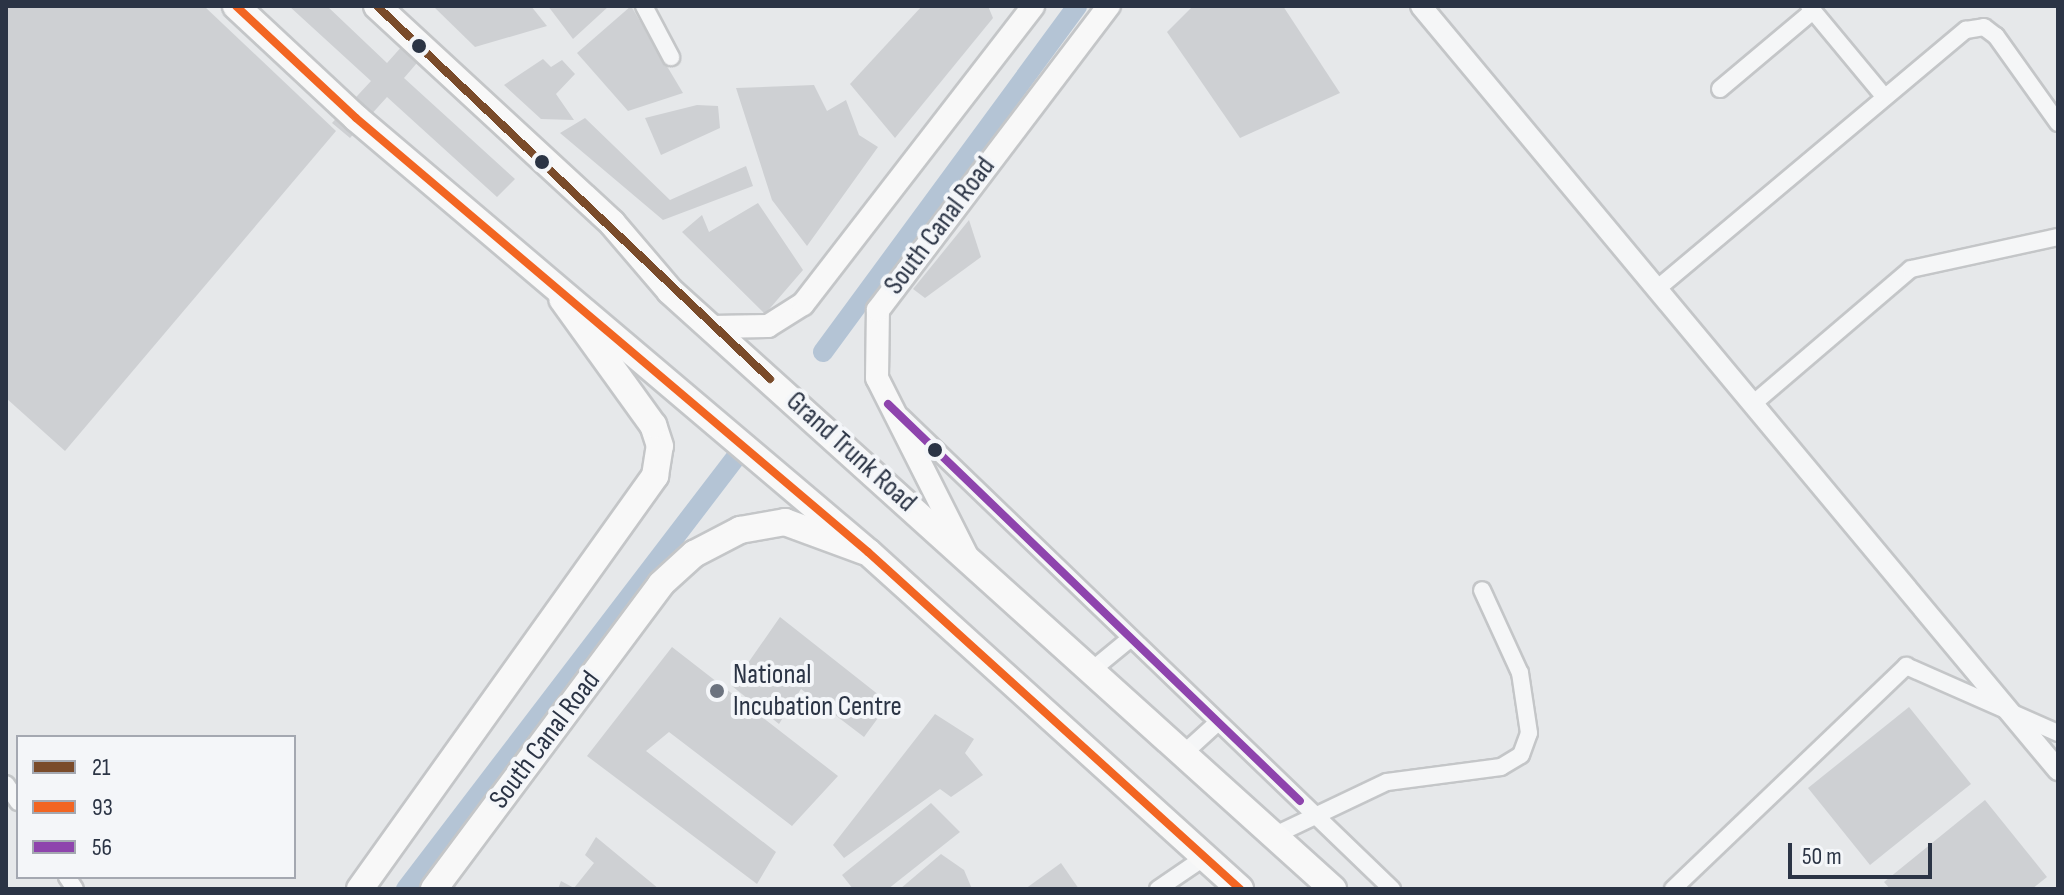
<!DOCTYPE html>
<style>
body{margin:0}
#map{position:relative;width:2064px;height:895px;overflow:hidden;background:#e6e8ea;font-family:"Sofia Sans Condensed",sans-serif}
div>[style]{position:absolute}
.canal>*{height:20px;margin:-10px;padding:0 10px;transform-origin:10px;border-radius:10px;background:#b4c4d5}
.building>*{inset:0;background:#ced0d3}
.roads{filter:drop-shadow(2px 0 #c4c6c8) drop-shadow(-2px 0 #c4c6c8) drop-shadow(0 2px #c4c6c8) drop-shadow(0 -2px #c4c6c8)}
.minor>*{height:16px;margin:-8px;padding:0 8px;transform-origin:8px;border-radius:8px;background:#f5f6f7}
.tertiary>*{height:20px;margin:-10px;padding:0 10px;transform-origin:10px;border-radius:10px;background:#f5f6f7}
.secondary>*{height:22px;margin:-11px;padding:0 11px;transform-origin:11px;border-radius:11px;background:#f8f8f8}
.primary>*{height:26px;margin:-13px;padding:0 13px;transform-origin:13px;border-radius:13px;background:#f8f8f8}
.trunk>*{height:26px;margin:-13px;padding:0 13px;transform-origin:13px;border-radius:13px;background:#f8f8f8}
.bus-1>*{height:8px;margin:-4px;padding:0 4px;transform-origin:4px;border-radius:4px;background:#7a4b2a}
.bus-2>*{height:8px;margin:-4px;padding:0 4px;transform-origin:4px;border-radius:4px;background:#f26522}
.bus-3>*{height:8px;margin:-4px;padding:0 4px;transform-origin:4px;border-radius:4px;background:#8e44ad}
.dots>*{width:22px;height:22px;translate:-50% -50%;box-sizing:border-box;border:4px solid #f4f6f9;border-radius:50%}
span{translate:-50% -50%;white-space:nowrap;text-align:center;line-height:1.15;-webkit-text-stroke:8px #f4f6f9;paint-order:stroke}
.street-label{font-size:28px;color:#2b3445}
.poi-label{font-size:28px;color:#2b3445}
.left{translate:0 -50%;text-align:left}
.frame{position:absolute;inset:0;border:8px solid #2b3445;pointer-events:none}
.legend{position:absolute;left:16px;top:735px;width:280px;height:144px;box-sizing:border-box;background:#f4f6f9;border:2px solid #a4a8b1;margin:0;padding:10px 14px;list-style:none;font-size:24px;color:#2b3445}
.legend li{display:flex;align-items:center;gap:16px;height:40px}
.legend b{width:40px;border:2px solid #a4a8b1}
.scale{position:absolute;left:1788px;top:843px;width:144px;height:36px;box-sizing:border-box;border:4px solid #2b3445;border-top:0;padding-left:10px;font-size:24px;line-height:28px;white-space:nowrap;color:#2b3445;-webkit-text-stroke:6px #f4f6f9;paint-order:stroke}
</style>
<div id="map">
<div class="canal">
<i style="left:823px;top:352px;width:429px;rotate:-53.7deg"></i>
<i style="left:406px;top:889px;width:544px;rotate:-52.62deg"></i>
</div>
<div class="building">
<i style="clip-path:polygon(6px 6px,204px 6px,336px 131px,65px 451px,6px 398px)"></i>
<i style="clip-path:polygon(289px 6px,327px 6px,387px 63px,420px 26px,436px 41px,404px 78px,515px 179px,497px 197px,387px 97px,350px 138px,332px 123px,371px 81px)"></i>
<i style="clip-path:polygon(433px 6px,531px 6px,547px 26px,475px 47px)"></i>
<i style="clip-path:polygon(548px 6px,609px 6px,573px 39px)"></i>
<i style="clip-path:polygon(631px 6px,683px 93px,628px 111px,577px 53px)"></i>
<i style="clip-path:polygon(922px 6px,988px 6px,993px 18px,895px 138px,850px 84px)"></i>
<i style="clip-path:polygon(1193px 6px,1283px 6px,1340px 93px,1240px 138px,1167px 32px)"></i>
<i style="clip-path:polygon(543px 59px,551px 67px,562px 60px,575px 74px,556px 94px,574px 120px,541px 119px,504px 85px)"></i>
<i style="clip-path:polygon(814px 85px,827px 111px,846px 100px,859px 135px,878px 147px,807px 246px,772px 200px,736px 88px)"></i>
<i style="clip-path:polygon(697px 105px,718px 106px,720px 128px,661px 155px,645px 118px)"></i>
<i style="clip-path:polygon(585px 118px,670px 200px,746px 166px,753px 186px,663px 220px,560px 133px)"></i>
<i style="clip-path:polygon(758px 203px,803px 270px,765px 314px,682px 232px,702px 215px,709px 232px)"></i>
<i style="clip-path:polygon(969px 220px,981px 257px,925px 298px,913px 289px)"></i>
<i style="clip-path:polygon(780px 617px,889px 703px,864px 737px,801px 689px,779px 724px,732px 686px)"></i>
<i style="clip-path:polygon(672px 647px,838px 776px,792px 826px,669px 732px,646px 751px,776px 852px,757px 884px,587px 756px)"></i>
<i style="clip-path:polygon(1909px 707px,1971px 784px,1870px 865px,1808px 788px)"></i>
<i style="clip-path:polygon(935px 714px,974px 739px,965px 753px,983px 775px,951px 797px,940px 789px,844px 858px,833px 845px)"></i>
<i style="clip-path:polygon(1985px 800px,2047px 877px,2032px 889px,1890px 889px,1884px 882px)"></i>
<i style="clip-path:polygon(931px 803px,960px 832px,888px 889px,853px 889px,842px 875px)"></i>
<i style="clip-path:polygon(596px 837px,659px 889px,558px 889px,561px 881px,574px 888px,594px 863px,585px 855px)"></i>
<i style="clip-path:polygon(941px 854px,964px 870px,972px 889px,900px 889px)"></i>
<i style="clip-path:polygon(1061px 863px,1079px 889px,1025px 889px)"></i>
</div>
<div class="roads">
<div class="minor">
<i style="left:644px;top:6px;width:58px;rotate:62.1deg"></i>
<i style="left:1809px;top:6px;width:116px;rotate:50.3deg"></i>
<i style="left:1720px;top:89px;width:121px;rotate:-40deg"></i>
<i style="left:1658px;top:288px;width:402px;rotate:-40deg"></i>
<i style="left:1966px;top:30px;width:18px;rotate:-9deg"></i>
<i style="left:1984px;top:27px;width:15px;rotate:37deg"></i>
<i style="left:1996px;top:36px;width:107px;rotate:54.5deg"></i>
<i style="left:1754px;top:403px;width:206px;rotate:-40.5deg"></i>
<i style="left:1911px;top:269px;width:150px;rotate:-12.3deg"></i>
<i style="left:901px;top:416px;width:682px;rotate:43.93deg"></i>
<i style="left:1092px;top:670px;width:50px;rotate:-39.4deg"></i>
<i style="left:1183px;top:754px;width:47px;rotate:-42.4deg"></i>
<i style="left:6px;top:784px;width:22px;rotate:56deg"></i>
<i style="left:1271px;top:837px;width:128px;rotate:-25.4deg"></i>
<i style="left:1387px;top:782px;width:115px;rotate:-7.5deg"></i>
<i style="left:1501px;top:767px;width:23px;rotate:-31deg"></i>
<i style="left:1521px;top:755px;width:23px;rotate:-70deg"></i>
<i style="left:1529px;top:733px;width:61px;rotate:-98.5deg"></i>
<i style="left:1520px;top:673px;width:91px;rotate:-114.6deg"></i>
<i style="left:67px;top:877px;width:14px;rotate:56deg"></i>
<i style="left:1158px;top:889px;width:57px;rotate:-34.2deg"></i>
<i style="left:1673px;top:889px;width:323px;rotate:-43.7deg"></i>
<i style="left:1906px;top:666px;width:166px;rotate:23.8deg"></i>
</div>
<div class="tertiary">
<i style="left:1421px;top:6px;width:995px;rotate:50.18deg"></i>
</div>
<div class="secondary">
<i style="left:711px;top:327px;width:57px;rotate:-1deg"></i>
<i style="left:768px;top:326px;width:41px;rotate:-32.2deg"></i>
<i style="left:803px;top:304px;width:376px;rotate:-52.3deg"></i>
<i style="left:967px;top:556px;width:199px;rotate:-116.8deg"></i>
<i style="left:877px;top:378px;width:68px;rotate:-89.2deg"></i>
<i style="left:878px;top:310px;width:382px;rotate:-52.8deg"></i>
</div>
<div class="primary">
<i style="left:360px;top:889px;width:508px;rotate:-54.46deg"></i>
<i style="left:655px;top:476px;width:30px;rotate:-81deg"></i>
<i style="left:660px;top:446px;width:22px;rotate:-108deg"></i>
<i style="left:653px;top:425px;width:155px;rotate:-125.8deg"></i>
<i style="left:434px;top:889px;width:380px;rotate:-53.3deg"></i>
<i style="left:661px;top:584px;width:45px;rotate:-42.3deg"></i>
<i style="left:694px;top:554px;width:52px;rotate:-27.6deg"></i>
<i style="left:740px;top:530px;width:46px;rotate:-10.1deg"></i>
<i style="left:785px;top:522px;width:84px;rotate:20.2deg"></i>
</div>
<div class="trunk">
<i style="left:236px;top:6px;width:164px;rotate:43deg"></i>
<i style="left:356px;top:118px;width:671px;rotate:40.29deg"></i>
<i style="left:868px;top:552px;width:502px;rotate:42.17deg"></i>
<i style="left:377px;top:6px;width:320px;rotate:42.7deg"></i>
<i style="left:612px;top:223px;width:89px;rotate:49.5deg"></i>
<i style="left:670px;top:291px;width:893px;rotate:42.05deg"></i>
</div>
</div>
<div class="bus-1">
<i style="left:377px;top:6px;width:542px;rotate:43.5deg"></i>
</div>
<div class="bus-2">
<i style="left:236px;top:6px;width:164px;rotate:43deg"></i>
<i style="left:356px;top:118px;width:671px;rotate:40.29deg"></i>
<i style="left:868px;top:552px;width:502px;rotate:42.17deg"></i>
</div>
<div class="bus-3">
<i style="left:888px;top:404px;width:572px;rotate:43.94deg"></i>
</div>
<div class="dots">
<i style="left:419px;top:46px;background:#2b3445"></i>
<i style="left:542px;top:162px;background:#2b3445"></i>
<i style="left:935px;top:450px;background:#2b3445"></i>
<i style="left:717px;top:691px;background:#6c737f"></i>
</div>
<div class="street-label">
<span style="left:940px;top:226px;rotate:-53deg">South Canal Road</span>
<span style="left:851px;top:452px;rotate:42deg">Grand Trunk Road</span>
<span style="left:545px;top:740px;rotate:-53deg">South Canal Road</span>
</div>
<div class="poi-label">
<span class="left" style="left:733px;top:691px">National<br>Incubation Centre</span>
</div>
<div class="frame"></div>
<ul class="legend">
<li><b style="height:10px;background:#7a4b2a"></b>21</li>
<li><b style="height:10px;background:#f26522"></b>93</li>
<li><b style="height:10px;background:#8e44ad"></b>56</li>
</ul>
<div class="scale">50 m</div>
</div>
